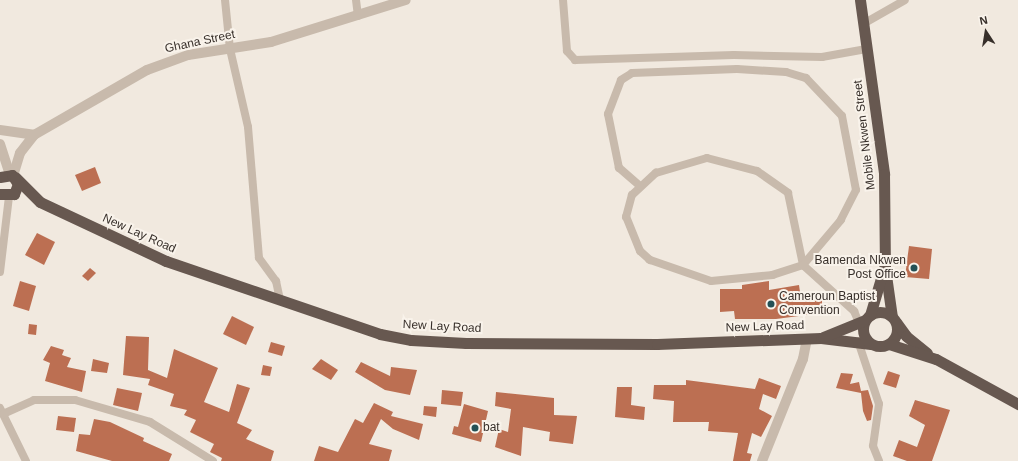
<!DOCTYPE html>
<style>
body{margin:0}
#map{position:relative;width:1018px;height:461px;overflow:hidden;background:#f1e9df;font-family:Helvetica,sans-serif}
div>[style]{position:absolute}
.building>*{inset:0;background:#bc6f52}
.minor>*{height:8px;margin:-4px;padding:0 4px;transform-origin:4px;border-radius:4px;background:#c8baac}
.tertiary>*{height:10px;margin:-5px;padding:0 5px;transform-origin:5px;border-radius:5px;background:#c8baac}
.trunk>*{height:11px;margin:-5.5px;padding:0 5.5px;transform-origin:5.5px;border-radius:5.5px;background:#675850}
.trunk>.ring{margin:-5.5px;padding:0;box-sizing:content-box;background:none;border:11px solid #675850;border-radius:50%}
.dots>*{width:11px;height:11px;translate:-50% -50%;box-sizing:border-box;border:2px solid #f9f3eb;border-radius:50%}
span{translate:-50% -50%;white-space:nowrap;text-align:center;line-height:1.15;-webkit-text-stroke:4px #f9f3eb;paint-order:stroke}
.street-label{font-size:12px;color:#372f2a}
.poi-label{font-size:12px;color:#372f2a}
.right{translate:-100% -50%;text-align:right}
.left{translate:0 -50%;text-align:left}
.north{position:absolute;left:966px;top:12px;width:40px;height:40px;-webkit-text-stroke:3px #f9f3eb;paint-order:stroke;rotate:348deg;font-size:11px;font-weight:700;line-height:16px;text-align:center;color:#372f2a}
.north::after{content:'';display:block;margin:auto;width:14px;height:18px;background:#372f2a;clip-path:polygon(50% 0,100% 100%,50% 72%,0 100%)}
</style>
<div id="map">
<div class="building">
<i style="clip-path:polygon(95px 167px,101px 183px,82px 191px,75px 175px)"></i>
<i style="clip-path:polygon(37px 233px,55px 242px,44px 265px,25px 255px)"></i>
<i style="clip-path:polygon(909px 246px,932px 249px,929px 279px,905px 277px)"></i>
<i style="clip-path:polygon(90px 268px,96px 273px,88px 281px,82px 276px)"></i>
<i style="clip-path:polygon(20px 281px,36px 286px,29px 311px,13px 306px)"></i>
<i style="clip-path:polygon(769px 281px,769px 290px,799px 285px,800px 292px,822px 297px,822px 313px,776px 319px,735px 319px,734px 311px,720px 312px,720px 289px,742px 289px,742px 285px)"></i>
<i style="clip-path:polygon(232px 316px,254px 327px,246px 345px,223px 334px)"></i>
<i style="clip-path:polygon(29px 324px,37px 325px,36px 335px,28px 334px)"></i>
<i style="clip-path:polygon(126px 336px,149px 337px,148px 370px,167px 378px,174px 349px,218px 368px,204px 402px,229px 412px,237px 384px,250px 388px,237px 423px,252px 430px,246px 439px,274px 451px,271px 461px,221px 461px,222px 458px,210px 452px,214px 444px,190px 432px,196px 420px,184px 415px,187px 410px,170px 406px,174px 394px,148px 385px,150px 379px,123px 375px)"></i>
<i style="clip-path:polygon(271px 342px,285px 346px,282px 356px,268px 352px)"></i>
<i style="clip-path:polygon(51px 346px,64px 350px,62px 355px,71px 358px,67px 367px,86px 371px,82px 392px,45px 381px,50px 363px,43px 360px)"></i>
<i style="clip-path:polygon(93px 359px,109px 363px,107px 373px,91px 371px)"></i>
<i style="clip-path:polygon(321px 359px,338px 370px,331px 380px,312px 369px)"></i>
<i style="clip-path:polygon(361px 362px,390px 376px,391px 367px,417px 370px,410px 395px,385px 390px,355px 372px)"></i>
<i style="clip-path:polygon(263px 365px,272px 367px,270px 376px,261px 375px)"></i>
<i style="clip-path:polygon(888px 371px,900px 375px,896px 388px,883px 384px)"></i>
<i style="clip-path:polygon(841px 373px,853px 374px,850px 384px,859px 382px,861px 391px,868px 390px,873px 406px,871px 420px,867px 421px,863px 411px,861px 393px,836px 388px)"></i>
<i style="clip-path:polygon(759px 378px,781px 386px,776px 399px,763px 394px,759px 409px,772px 416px,761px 437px,752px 433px,747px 453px,752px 454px,750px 461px,733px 461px,738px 433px,708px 431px,709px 422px,673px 422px,674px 401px,653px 399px,654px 385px,686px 385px,686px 380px,755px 389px)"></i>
<i style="clip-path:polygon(617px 387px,632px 387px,631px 405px,645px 407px,644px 420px,615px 417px)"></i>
<i style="clip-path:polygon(117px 388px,142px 393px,138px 411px,113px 405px)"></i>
<i style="clip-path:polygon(442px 390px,463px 392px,461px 406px,441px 404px)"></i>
<i style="clip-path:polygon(496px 392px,554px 398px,554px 415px,577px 416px,573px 444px,549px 441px,550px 432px,523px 427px,521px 456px,495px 447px,499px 429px,508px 432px,511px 409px,495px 406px)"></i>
<i style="clip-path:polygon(915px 400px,950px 410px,932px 461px,907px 461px,893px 456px,899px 440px,917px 447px,925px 425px,909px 416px)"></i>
<i style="clip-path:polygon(374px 403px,393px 412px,391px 416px,423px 424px,419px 440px,393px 429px,381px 419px,369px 444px,392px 450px,389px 461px,314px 461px,319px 446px,338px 452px,355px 419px,363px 423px)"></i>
<i style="clip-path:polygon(464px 404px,488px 411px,481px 442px,452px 434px,454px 426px,458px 427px)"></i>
<i style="clip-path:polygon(424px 406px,437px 407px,436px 417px,423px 415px)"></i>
<i style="clip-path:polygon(58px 416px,76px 418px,74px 432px,56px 430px)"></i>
<i style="clip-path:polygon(94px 419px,110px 422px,144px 438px,143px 441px,172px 454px,169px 461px,112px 461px,76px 451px,79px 434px,90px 435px)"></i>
</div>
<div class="minor">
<i style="left:225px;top:0;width:49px;rotate:84.2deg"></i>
<i style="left:230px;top:49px;width:80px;rotate:77deg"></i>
<i style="left:248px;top:127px;width:131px;rotate:85.2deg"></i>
<i style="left:259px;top:258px;width:29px;rotate:54deg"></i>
<i style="left:276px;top:281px;width:19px;rotate:78deg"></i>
<i style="left:356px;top:0;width:16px;rotate:83deg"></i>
<i style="left:563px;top:0;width:51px;rotate:85.5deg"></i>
<i style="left:567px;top:51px;width:12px;rotate:48deg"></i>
<i style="left:575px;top:60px;width:159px;rotate:-1.8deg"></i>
<i style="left:734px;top:55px;width:88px;rotate:1.3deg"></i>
<i style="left:822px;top:57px;width:45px;rotate:-10.3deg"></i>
<i style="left:863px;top:24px;width:48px;rotate:-29.7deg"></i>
<i style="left:707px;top:158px;width:52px;rotate:14.6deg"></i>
<i style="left:757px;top:171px;width:38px;rotate:35deg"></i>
<i style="left:788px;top:193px;width:74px;rotate:78.2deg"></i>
<i style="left:803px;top:265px;width:32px;rotate:162deg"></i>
<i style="left:773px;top:275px;width:62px;rotate:174.5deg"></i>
<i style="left:711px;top:281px;width:65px;rotate:-161deg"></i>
<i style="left:650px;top:260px;width:13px;rotate:-138deg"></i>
<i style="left:640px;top:251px;width:37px;rotate:-112deg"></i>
<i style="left:626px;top:217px;width:23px;rotate:-75deg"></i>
<i style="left:632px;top:195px;width:33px;rotate:-43deg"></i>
<i style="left:656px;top:173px;width:53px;rotate:-16.4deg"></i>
<i style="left:640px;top:186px;width:28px;rotate:-139deg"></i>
<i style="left:619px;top:168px;width:55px;rotate:-101.5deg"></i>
<i style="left:608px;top:114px;width:36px;rotate:-69deg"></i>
<i style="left:621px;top:80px;width:13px;rotate:-32deg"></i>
<i style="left:632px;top:73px;width:105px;rotate:-2.2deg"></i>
<i style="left:737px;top:69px;width:49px;rotate:3.5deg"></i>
<i style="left:786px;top:72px;width:21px;rotate:17deg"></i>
<i style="left:806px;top:78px;width:52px;rotate:46.5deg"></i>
<i style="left:842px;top:116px;width:75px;rotate:79.3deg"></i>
<i style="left:856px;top:190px;width:34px;rotate:117deg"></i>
<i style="left:841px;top:220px;width:59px;rotate:130.2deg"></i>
<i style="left:803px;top:265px;width:69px;rotate:42deg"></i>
<i style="left:854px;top:311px;width:13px;rotate:67deg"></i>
<i style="left:0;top:272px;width:77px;rotate:-83.2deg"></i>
<i style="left:858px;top:341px;width:66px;rotate:71.6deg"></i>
<i style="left:879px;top:404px;width:42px;rotate:98.1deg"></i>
<i style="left:873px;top:446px;width:16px;rotate:68deg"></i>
<i style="left:0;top:408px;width:59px;rotate:63.9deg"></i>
<i style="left:3px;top:414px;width:34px;rotate:-24deg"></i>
<i style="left:34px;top:400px;width:41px"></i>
<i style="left:75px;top:400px;width:78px;rotate:16.3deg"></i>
<i style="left:150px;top:422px;width:74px;rotate:31.8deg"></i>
</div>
<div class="tertiary">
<i style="left:0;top:130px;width:34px;rotate:8deg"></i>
<i style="left:0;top:144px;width:32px;rotate:72deg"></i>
<i style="left:13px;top:176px;width:24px;rotate:-73deg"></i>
<i style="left:20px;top:153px;width:23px;rotate:-52deg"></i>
<i style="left:34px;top:135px;width:130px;rotate:-29.9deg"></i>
<i style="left:147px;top:70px;width:44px;rotate:-20.1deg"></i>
<i style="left:188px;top:55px;width:84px;rotate:-8.9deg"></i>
<i style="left:271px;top:42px;width:141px;rotate:-17.3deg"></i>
<i style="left:762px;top:461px;width:110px;rotate:-68.1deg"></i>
<i style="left:803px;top:359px;width:20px;rotate:-79deg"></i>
</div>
<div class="trunk">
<i style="left:860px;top:0;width:176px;rotate:82.1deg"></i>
<i style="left:884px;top:174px;width:94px;rotate:89.4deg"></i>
<i style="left:885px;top:268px;width:49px;rotate:81.9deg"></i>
<i style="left:0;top:177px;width:12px;rotate:-9deg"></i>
<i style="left:12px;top:175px;width:11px;rotate:56deg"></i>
<i style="left:18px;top:184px;width:11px;rotate:112deg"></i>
<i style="left:14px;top:194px;width:14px;rotate:180deg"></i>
<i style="left:15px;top:177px;width:35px;rotate:45deg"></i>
<i style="left:40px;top:202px;width:139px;rotate:25.1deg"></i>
<i style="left:166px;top:261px;width:226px;rotate:18.8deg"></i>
<i style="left:380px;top:334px;width:32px;rotate:11deg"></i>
<i style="left:411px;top:340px;width:55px;rotate:3.1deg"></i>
<i style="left:466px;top:343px;width:191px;rotate:0.3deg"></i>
<i style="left:657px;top:344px;width:164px;rotate:-2.1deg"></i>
<i style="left:821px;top:338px;width:50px;rotate:6.8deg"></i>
<i class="ring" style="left:863px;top:312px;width:23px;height:23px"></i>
<i style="left:870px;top:315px;width:49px;rotate:-73.4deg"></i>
<i style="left:896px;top:322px;width:17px;rotate:54deg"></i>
<i style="left:906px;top:336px;width:27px;rotate:39deg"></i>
<i style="left:823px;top:337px;width:45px;rotate:-22deg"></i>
<i style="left:889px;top:344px;width:49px;rotate:17.7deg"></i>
<i style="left:936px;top:359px;width:94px;rotate:28.8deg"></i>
</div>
<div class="dots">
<i style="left:914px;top:268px;background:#235055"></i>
<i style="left:771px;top:304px;background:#235055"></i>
<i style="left:475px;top:428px;background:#235055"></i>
</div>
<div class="street-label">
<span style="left:200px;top:42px;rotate:-12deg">Ghana Street</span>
<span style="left:865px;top:135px;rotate:-97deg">Mobile Nkwen Street</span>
<span style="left:139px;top:234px;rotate:24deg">New Lay Road</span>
<span style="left:442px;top:327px;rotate:3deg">New Lay Road</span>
<span style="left:765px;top:327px;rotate:-2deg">New Lay Road</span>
</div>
<div class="poi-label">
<span class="right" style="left:906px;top:268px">Bamenda Nkwen<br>Post Office</span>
<span class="left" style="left:779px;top:304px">Cameroun Baptist<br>Convention</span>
<span class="left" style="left:483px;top:428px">bat</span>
</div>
<div class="north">N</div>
</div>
